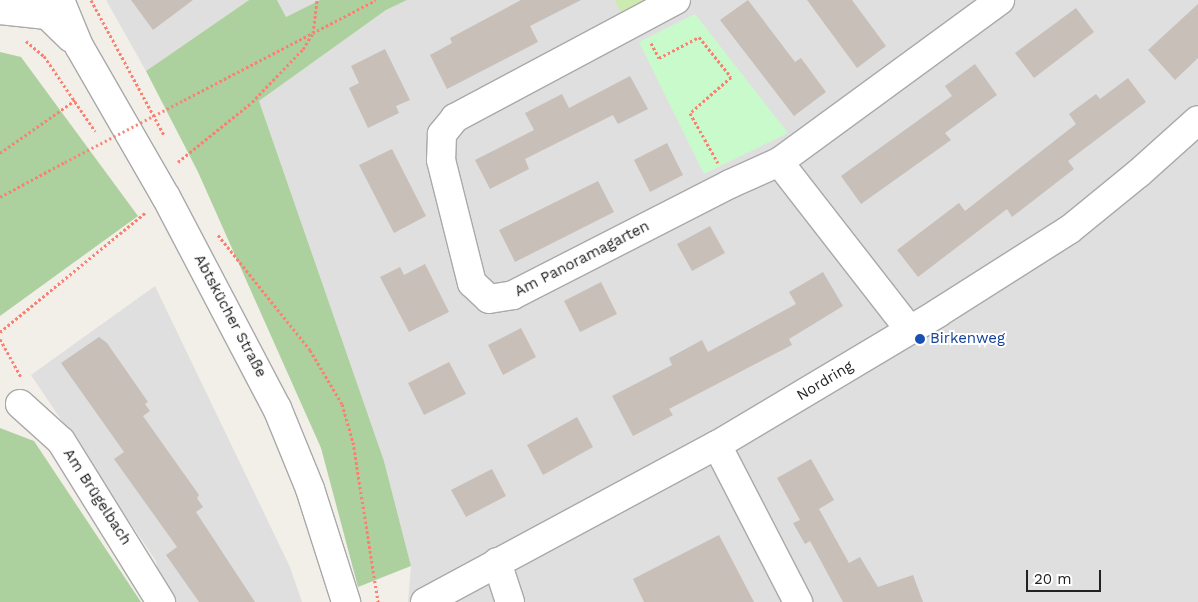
<!DOCTYPE html>
<meta charset="utf-8">
<style>
body{margin:0}
#map{position:relative;width:1198px;height:602px;overflow:hidden;background:#f2efe9;font-family:"Work Sans",sans-serif}
div>[style]{position:absolute}
.residential>*{inset:0;background:#e0dfdf}
.grass>*{inset:0;background:#cdebb0}
.forest>*{inset:0;background:#add19e}
.park>*{inset:0;background:#c8facc}
.building>*{inset:0;background:#c7bfb8}
.path>*{height:3px;margin-top:-1.5px;transform-origin:0;background:repeating-linear-gradient(90deg,#fa8072 0 2.5px,transparent 0 5px)}
.roads{filter:drop-shadow(1px 0 #a9a9a9) drop-shadow(-1px 0 #a9a9a9) drop-shadow(0 1px #a9a9a9) drop-shadow(0 -1px #a9a9a9)}
.minor>*{height:28px;margin:-14px;padding:0 14px;transform-origin:14px;border-radius:14px;background:#fff}
.path-bridge>*{height:3px;margin-top:-1.5px;transform-origin:0;background:repeating-linear-gradient(90deg,#fa8072 0 2.5px,transparent 0 5px)}
.dots>*{width:14px;height:14px;translate:-50% -50%;box-sizing:border-box;border:2px solid #fff;border-radius:50%}
span{translate:-50% -50%;white-space:nowrap;text-align:center;line-height:1.15;-webkit-text-stroke:4px #fff;paint-order:stroke}
.street-label{font-size:15px;color:#222}
.transit-label{font-size:15px;color:#164399}
.left{translate:0 -50%;text-align:left}
.scale{position:absolute;left:1026px;top:570px;width:75px;height:22px;box-sizing:border-box;border:2px solid #222;border-top:0;padding-left:6px;font-size:15px;line-height:18px;white-space:nowrap;color:#222;-webkit-text-stroke:4px #fff;paint-order:stroke}
</style>
<div id="map">
<div class="residential">
<i style="clip-path:polygon(106px 0,249px 0,146px 71px)"></i>
<i style="clip-path:polygon(277px 0,320px 0,286px 17px)"></i>
<i style="clip-path:polygon(407px 0,1198px 0,1198px 602px,408px 602px,411px 566px,384px 461px,259px 101px,386px 10px)"></i>
<i style="clip-path:polygon(155px 286px,290px 567px,302px 602px,173px 602px,160px 584px,156px 561px,31px 375px)"></i>
</div>
<div class="grass">
<i style="clip-path:polygon(615px 0,644px 0,621px 12px)"></i>
</div>
<div class="forest">
<i style="clip-path:polygon(249px 0,277px 0,286px 17px,320px 0,407px 0,386px 10px,259px 101px,384px 461px,411px 566px,358px 587px,321px 448px,198px 172px,146px 71px)"></i>
<i style="clip-path:polygon(0 52px,21px 57px,138px 216px,0 316px)"></i>
<i style="clip-path:polygon(0 428px,34px 441px,141px 602px,0 602px)"></i>
</div>
<div class="park">
<i style="clip-path:polygon(695px 14px,788px 133px,704px 174px,639px 42px)"></i>
</div>
<div class="building">
<i style="clip-path:polygon(131px 0,193px 0,153px 30px)"></i>
<i style="clip-path:polygon(521px 0,581px 0,530px 26px,538px 42px,447px 89px,430px 55px,452px 43px,450px 38px)"></i>
<i style="clip-path:polygon(748px 0,795px 62px,801px 58px,826px 92px,794px 116px,720px 20px)"></i>
<i style="clip-path:polygon(807px 0,852px 0,886px 46px,857px 68px)"></i>
<i style="clip-path:polygon(1198px 4px,1198px 58px,1175px 80px,1148px 50px)"></i>
<i style="clip-path:polygon(1076px 8px,1094px 32px,1034px 78px,1015px 53px)"></i>
<i style="clip-path:polygon(385px 49px,410px 100px,396px 106px,399px 113px,368px 128px,349px 88px,359px 83px,351px 66px)"></i>
<i style="clip-path:polygon(975px 64px,997px 95px,945px 133px,951px 140px,861px 204px,841px 176px,952px 96px,945px 86px)"></i>
<i style="clip-path:polygon(630px 76px,648px 109px,618px 124px,613px 115px,525px 159px,529px 169px,490px 189px,475px 160px,534px 130px,525px 113px,562px 94px,569px 108px)"></i>
<i style="clip-path:polygon(1128px 78px,1146px 102px,1068px 161px,1074px 169px,1012px 217px,1007px 209px,918px 277px,897px 250px,959px 203px,965px 211px,1076px 124px,1069px 114px,1096px 94px,1100px 99px)"></i>
<i style="clip-path:polygon(667px 143px,683px 175px,650px 192px,634px 160px)"></i>
<i style="clip-path:polygon(392px 149px,426px 216px,394px 233px,359px 165px)"></i>
<i style="clip-path:polygon(598px 181px,614px 212px,515px 262px,499px 230px)"></i>
<i style="clip-path:polygon(710px 226px,725px 253px,692px 271px,677px 244px)"></i>
<i style="clip-path:polygon(425px 264px,449px 312px,409px 332px,380px 277px,400px 267px,404px 275px)"></i>
<i style="clip-path:polygon(823px 272px,843px 306px,789px 339px,792px 345px,669px 409px,673px 415px,633px 436px,612px 396px,672px 365px,669px 358px,702px 340px,708px 352px,796px 304px,789px 292px)"></i>
<i style="clip-path:polygon(601px 282px,617px 314px,580px 332px,564px 301px)"></i>
<i style="clip-path:polygon(521px 328px,536px 357px,503px 375px,488px 345px)"></i>
<i style="clip-path:polygon(99px 337px,107px 343px,148px 402px,145px 404px,150px 411px,143px 416px,199px 495px,197px 498px,203px 507px,196px 512px,255px 602px,199px 602px,166px 555px,177px 547px,114px 459px,124px 452px,61px 363px)"></i>
<i style="clip-path:polygon(449px 362px,466px 394px,424px 415px,408px 383px)"></i>
<i style="clip-path:polygon(577px 417px,593px 447px,543px 475px,527px 445px)"></i>
<i style="clip-path:polygon(811px 459px,834px 500px,819px 509px,849px 563px,860px 557px,878px 587px,913px 575px,923px 602px,843px 602px,810px 541px,805px 544px,793px 523px,800px 520px,777px 478px)"></i>
<i style="clip-path:polygon(492px 469px,506px 496px,466px 517px,451px 490px)"></i>
<i style="clip-path:polygon(719px 535px,754px 602px,644px 602px,633px 579px)"></i>
</div>
<div class="path">
<i style="left:91px;top:0;width:153px;rotate:61.6deg"></i>
<i style="left:26px;top:41px;width:23px;rotate:40deg"></i>
<i style="left:44px;top:56px;width:91px;rotate:55.8deg"></i>
<i style="left:651px;top:43px;width:17px;rotate:62deg"></i>
<i style="left:659px;top:58px;width:45px;rotate:-27.7deg"></i>
<i style="left:699px;top:37px;width:51px;rotate:51.3deg"></i>
<i style="left:731px;top:77px;width:55px;rotate:138.7deg"></i>
<i style="left:690px;top:113px;width:57px;rotate:60.8deg"></i>
<i style="left:184px;top:100px;width:216px;rotate:-27.5deg"></i>
<i style="left:0;top:153px;width:92px;rotate:-35.2deg"></i>
<i style="left:178px;top:162px;width:95px;rotate:-39deg"></i>
<i style="left:252px;top:102px;width:74px;rotate:-46.1deg"></i>
<i style="left:303px;top:49px;width:19px;rotate:-58deg"></i>
<i style="left:313px;top:33px;width:33px;rotate:-83deg"></i>
<i style="left:0;top:197px;width:74px;rotate:-28.3deg"></i>
<i style="left:218px;top:235px;width:147px;rotate:51.3deg"></i>
<i style="left:310px;top:350px;width:63px;rotate:59.3deg"></i>
<i style="left:342px;top:404px;width:40px;rotate:74deg"></i>
<i style="left:353px;top:442px;width:162px;rotate:81.1deg"></i>
<i style="left:0;top:332px;width:189px;rotate:-39.4deg"></i>
<i style="left:0;top:339px;width:43px;rotate:61.1deg"></i>
</div>
<div class="roads">
<div class="minor">
<i style="left:32px;top:0;width:54px;rotate:44.3deg"></i>
<i style="left:60px;top:0;width:50px;rotate:67.6deg"></i>
<i style="left:79px;top:46px;width:174px;rotate:60.1deg"></i>
<i style="left:166px;top:197px;width:238px;rotate:62.3deg"></i>
<i style="left:277px;top:408px;width:87px;rotate:67.8deg"></i>
<i style="left:310px;top:489px;width:119px;rotate:72.3deg"></i>
<i style="left:676px;top:0;width:251px;rotate:151.9deg"></i>
<i style="left:455px;top:118px;width:21px;rotate:129deg"></i>
<i style="left:442px;top:134px;width:26px;rotate:92deg"></i>
<i style="left:441px;top:160px;width:127px;rotate:75.9deg"></i>
<i style="left:472px;top:283px;width:23px;rotate:43deg"></i>
<i style="left:489px;top:299px;width:24px;rotate:-9deg"></i>
<i style="left:513px;top:295px;width:244px;rotate:-27.1deg"></i>
<i style="left:730px;top:184px;width:54px;rotate:-24.2deg"></i>
<i style="left:779px;top:162px;width:274px;rotate:-36.2deg"></i>
<i style="left:0;top:10px;width:47px;rotate:6.1deg"></i>
<i style="left:779px;top:162px;width:213px;rotate:52.1deg"></i>
<i style="left:20px;top:404px;width:55px;rotate:42.1deg"></i>
<i style="left:61px;top:441px;width:190px;rotate:58.2deg"></i>
<i style="left:717px;top:445px;width:177px;rotate:62.7deg"></i>
<i style="left:497px;top:562px;width:42px;rotate:72deg"></i>
<i style="left:425px;top:602px;width:332px;rotate:-28.3deg"></i>
<i style="left:717px;top:445px;width:257px;rotate:-30.8deg"></i>
<i style="left:938px;top:313px;width:155px;rotate:-32.4deg"></i>
<i style="left:1069px;top:230px;width:90px;rotate:-39.2deg"></i>
<i style="left:1139px;top:173px;width:79px;rotate:-41.9deg"></i>
</div>
</div>
<div class="path-bridge">
<i style="left:65px;top:162px;width:134px;rotate:-27.5deg"></i>
</div>
<div class="dots">
<i style="left:920px;top:339px;background:#1a4fb4"></i>
</div>
<div class="street-label">
<span style="left:582px;top:259px;rotate:-27deg">Am Panoramagarten</span>
<span style="left:230px;top:316px;rotate:62deg">Abtskücher Straße</span>
<span style="left:825px;top:381px;rotate:-31deg">Nordring</span>
<span style="left:97px;top:497px;rotate:57deg">Am Brügelbach</span>
</div>
<div class="transit-label">
<span class="left" style="left:930px;top:339px">Birkenweg</span>
</div>
<div class="scale">20 m</div>
</div>
